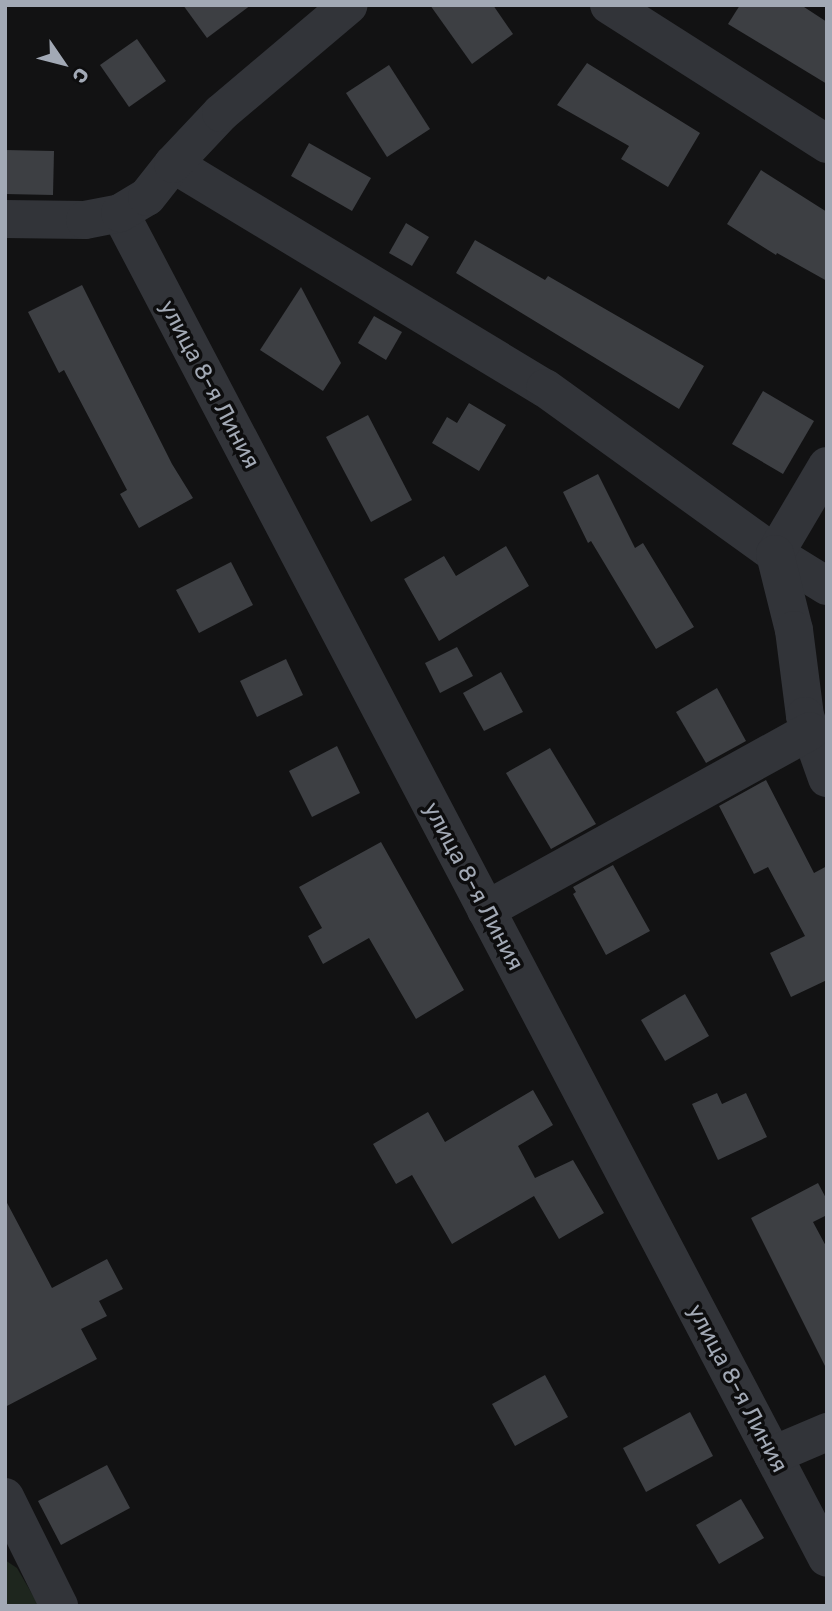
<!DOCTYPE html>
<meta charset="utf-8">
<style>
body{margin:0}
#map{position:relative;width:832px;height:1611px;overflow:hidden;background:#121213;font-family:Rubik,sans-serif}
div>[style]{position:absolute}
.green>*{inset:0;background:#1e261e}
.building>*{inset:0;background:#3d3f43}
.minor>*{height:38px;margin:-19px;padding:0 19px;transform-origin:19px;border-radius:19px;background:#323439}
span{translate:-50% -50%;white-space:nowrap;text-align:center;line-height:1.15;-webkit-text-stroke:7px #0d0d0e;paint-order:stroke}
.street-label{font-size:23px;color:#a2a9b5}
.frame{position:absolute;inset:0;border:7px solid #a2a9b5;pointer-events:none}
.north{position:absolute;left:28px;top:28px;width:70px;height:70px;-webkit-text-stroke:5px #0d0d0e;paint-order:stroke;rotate:125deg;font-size:19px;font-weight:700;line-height:28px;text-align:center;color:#a2a9b5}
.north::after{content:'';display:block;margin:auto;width:24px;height:32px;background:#a2a9b5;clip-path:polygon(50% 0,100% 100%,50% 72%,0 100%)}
</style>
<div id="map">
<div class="green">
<i style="clip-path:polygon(5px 1560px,17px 1568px,39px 1606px,5px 1606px)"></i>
</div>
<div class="building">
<i style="clip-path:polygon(183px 5px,251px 5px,207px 38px)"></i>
<i style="clip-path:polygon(430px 5px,493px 5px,513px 34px,472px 64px)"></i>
<i style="clip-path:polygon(740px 5px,801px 5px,827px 22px,827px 84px,728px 24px)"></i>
<i style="clip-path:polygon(137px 39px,166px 81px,129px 107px,100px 65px)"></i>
<i style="clip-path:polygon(587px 63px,700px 133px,668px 187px,621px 159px,629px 146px,557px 105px)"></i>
<i style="clip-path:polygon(389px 65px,430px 129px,387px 157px,346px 93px)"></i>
<i style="clip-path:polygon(309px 143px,371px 178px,352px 211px,291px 176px)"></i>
<i style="clip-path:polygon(5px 150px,54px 151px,53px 195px,5px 194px)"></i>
<i style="clip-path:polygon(761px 170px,827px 212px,827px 281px,777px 253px,776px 255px,727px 224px)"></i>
<i style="clip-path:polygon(406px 223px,429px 237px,412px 266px,389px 253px)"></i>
<i style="clip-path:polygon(475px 240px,545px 280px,548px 276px,704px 366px,679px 409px,456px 273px)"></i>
<i style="clip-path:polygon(82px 285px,172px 464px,193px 498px,139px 528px,120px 494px,127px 490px,64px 370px,59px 373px,28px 312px)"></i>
<i style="clip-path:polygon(301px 287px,341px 363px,323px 391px,260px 350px)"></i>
<i style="clip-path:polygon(374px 316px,402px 332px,386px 360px,358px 343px)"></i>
<i style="clip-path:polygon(763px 391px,814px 421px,783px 474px,732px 444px)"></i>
<i style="clip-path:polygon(469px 403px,506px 425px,479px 471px,432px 443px,447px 417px,457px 423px)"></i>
<i style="clip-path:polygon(368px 415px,412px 500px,371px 522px,326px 437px)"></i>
<i style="clip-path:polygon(598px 474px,635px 548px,643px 543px,694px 627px,656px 649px,591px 541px,588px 543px,563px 492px)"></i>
<i style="clip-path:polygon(506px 546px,529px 586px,439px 641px,404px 579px,444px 556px,456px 576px)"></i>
<i style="clip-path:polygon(231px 562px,253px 605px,199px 633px,176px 590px)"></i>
<i style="clip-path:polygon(457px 647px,473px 676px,440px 693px,425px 663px)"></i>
<i style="clip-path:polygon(286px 659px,303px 695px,257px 717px,240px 681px)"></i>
<i style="clip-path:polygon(501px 672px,523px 712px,484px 731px,463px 693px)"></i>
<i style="clip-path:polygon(717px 688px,746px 741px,706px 763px,676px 712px)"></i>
<i style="clip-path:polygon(337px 746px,360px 793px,312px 817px,289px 771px)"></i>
<i style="clip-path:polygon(550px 748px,596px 824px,551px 849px,506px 773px)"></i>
<i style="clip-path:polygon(766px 780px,814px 873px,827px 866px,827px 980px,791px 997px,770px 953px,805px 936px,768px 867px,754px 874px,719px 806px)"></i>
<i style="clip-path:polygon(381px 842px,464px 990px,416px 1019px,369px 938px,323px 964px,308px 936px,322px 928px,299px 887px)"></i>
<i style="clip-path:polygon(613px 865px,650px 931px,606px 955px,573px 894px,576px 892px,573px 887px)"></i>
<i style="clip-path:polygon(685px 994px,709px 1036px,665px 1061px,641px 1020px)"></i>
<i style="clip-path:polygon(533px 1090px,553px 1125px,518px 1146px,535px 1178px,573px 1160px,604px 1213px,559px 1239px,534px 1196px,452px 1244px,412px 1175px,396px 1184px,373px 1144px,428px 1112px,445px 1142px)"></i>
<i style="clip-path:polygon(717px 1093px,722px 1104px,746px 1093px,767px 1137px,718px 1160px,692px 1104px)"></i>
<i style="clip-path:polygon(818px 1183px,827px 1200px,827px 1215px,813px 1222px,827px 1248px,827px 1370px,751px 1218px)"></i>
<i style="clip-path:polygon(5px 1199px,52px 1288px,107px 1259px,123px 1289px,99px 1301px,107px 1316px,81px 1329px,97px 1359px,5px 1407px)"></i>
<i style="clip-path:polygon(545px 1375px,568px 1417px,515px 1446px,492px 1404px)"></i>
<i style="clip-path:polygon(690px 1412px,713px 1456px,646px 1492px,623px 1448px)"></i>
<i style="clip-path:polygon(107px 1465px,130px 1508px,61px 1545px,38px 1501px)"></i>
<i style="clip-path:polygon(741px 1499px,764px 1538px,719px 1564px,696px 1525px)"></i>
</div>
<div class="minor">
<i style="left:609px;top:5px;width:259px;rotate:32.5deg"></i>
<i style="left:173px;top:164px;width:434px;rotate:31.1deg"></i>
<i style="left:545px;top:388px;width:284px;rotate:35.8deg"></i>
<i style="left:775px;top:554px;width:61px;rotate:31.6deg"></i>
<i style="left:120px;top:213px;width:1519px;rotate:62.27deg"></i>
<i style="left:5px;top:219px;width:80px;rotate:0.7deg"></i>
<i style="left:85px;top:220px;width:36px;rotate:-11deg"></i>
<i style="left:120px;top:213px;width:31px;rotate:-31deg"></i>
<i style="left:147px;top:197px;width:42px;rotate:-51.8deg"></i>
<i style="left:173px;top:164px;width:70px;rotate:-46.7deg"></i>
<i style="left:221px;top:113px;width:167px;rotate:-40.2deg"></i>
<i style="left:827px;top:466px;width:102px;rotate:120.6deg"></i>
<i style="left:775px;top:554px;width:78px;rotate:76deg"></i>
<i style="left:794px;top:630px;width:87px;rotate:82.7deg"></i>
<i style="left:805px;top:716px;width:66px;rotate:70.5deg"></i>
<i style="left:486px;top:910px;width:370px;rotate:-28.9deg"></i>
<i style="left:773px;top:1455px;width:59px;rotate:-23.1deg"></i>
<i style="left:5px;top:1497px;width:122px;rotate:63.6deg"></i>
</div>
<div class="street-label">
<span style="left:210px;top:384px;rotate:62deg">улица 8-я Линия</span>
<span style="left:474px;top:886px;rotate:62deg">улица 8-я Линия</span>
<span style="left:738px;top:1388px;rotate:62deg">улица 8-я Линия</span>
</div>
<div class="frame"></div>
<div class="north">С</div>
</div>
